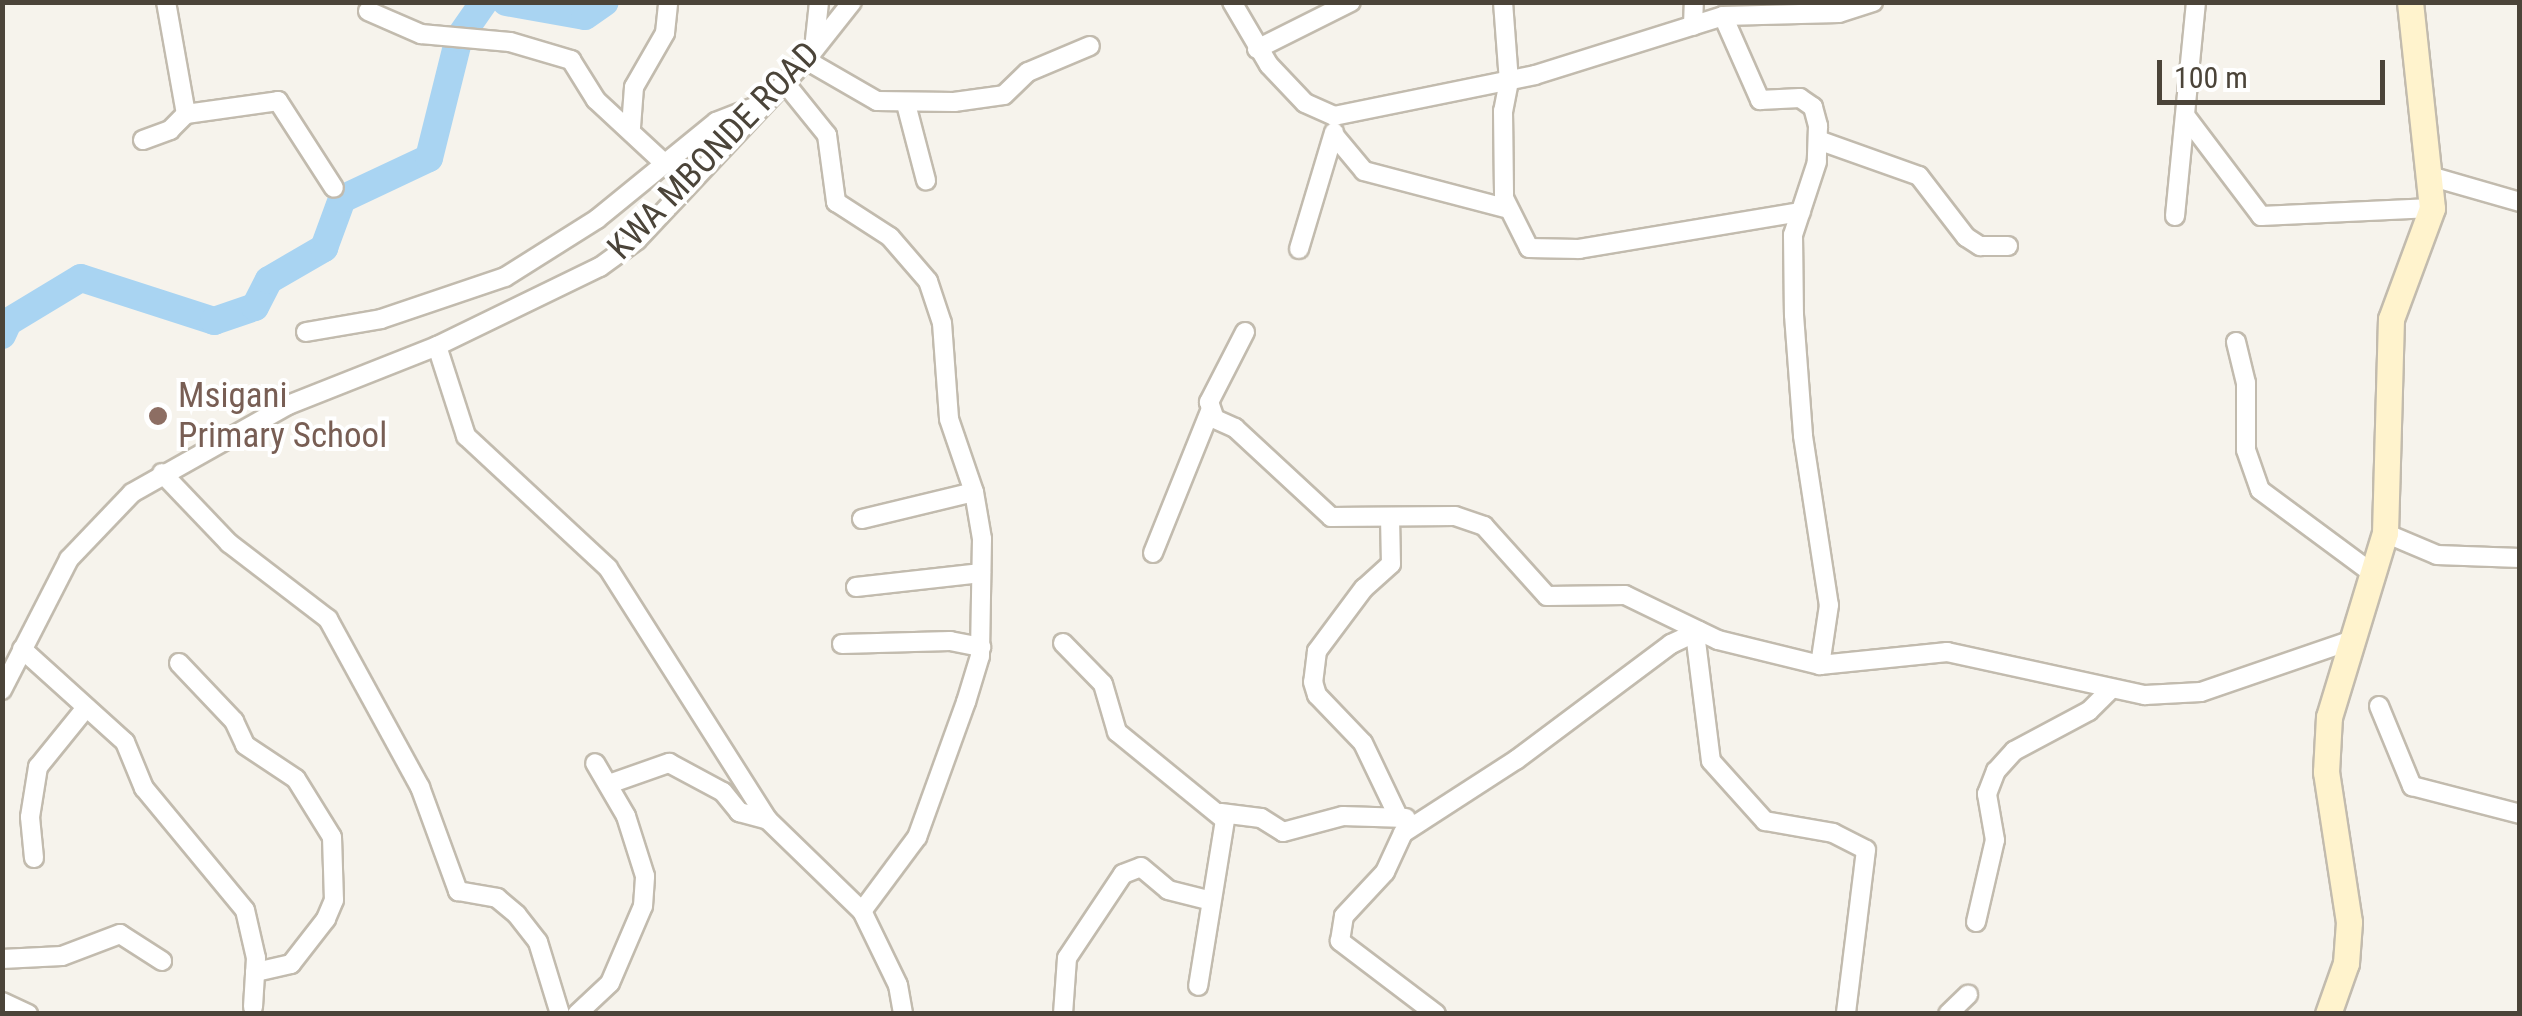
<!DOCTYPE html>
<style>
body{margin:0}
#map{position:relative;width:2522px;height:1016px;overflow:hidden;background:#f6f3ec;font-family:"Roboto Condensed",sans-serif}
div>[style]{position:absolute}
.river>*{height:28px;margin:-14px;padding:0 14px;transform-origin:14px;border-radius:14px;background:#a9d4f2}
.roads{filter:drop-shadow(2px 0 #c2bbae) drop-shadow(-2px 0 #c2bbae) drop-shadow(0 2px #c2bbae) drop-shadow(0 -2px #c2bbae)}
.street>*{height:18px;margin:-9px;padding:0 9px;transform-origin:9px;border-radius:9px;background:#fff}
.secondary>*{height:25px;margin:-12.5px;padding:0 12.5px;transform-origin:12.5px;border-radius:12.5px;background:#fff3cd}
.dots>*{width:28px;height:28px;translate:-50% -50%;box-sizing:border-box;border:5px solid #fff;border-radius:50%}
span{translate:-50% -50%;white-space:nowrap;text-align:center;line-height:1.15;-webkit-text-stroke:8px #fff;paint-order:stroke}
.street-label{font-size:35px;color:#4b4439}
.education-label{font-size:35px;color:#785e54}
.left{translate:0 -50%;text-align:left}
.frame{position:absolute;inset:0;border:5px solid #4b4439;pointer-events:none}
.scale{position:absolute;left:2157px;top:60px;width:228px;height:45px;box-sizing:border-box;border:5px solid #4b4439;border-top:0;padding-left:12px;font-size:30px;line-height:35px;white-space:nowrap;color:#4b4439;-webkit-text-stroke:8px #fff;paint-order:stroke}
</style>
<div id="map">
<div class="river">
<i style="left:506px;top:2px;width:80px;rotate:10deg"></i>
<i style="left:585px;top:16px;width:24px;rotate:-35deg"></i>
<i style="left:2px;top:335px;width:14px;rotate:-65deg"></i>
<i style="left:8px;top:322px;width:85px;rotate:-31.1deg"></i>
<i style="left:81px;top:278px;width:140px;rotate:17.9deg"></i>
<i style="left:214px;top:321px;width:43px;rotate:-18.9deg"></i>
<i style="left:255px;top:307px;width:30px;rotate:-63deg"></i>
<i style="left:269px;top:280px;width:64px;rotate:-30.2deg"></i>
<i style="left:324px;top:248px;width:52px;rotate:-69.8deg"></i>
<i style="left:342px;top:199px;width:96px;rotate:-25.2deg"></i>
<i style="left:429px;top:158px;width:124px;rotate:-76deg"></i>
<i style="left:459px;top:38px;width:44px;rotate:-55.2deg"></i>
</div>
<div class="roads">
<div class="street">
<i style="left:1232px;top:2px;width:73px;rotate:59.6deg"></i>
<i style="left:1269px;top:65px;width:52px;rotate:46.5deg"></i>
<i style="left:1305px;top:103px;width:32px;rotate:24deg"></i>
<i style="left:1334px;top:116px;width:205px;rotate:-11.5deg"></i>
<i style="left:1535px;top:75px;width:197px;rotate:-17.4deg"></i>
<i style="left:1723px;top:16px;width:116px;rotate:-1.5deg"></i>
<i style="left:1839px;top:13px;width:36px;rotate:-18deg"></i>
<i style="left:1503px;top:2px;width:79px;rotate:85.7deg"></i>
<i style="left:1509px;top:81px;width:31px;rotate:101deg"></i>
<i style="left:1503px;top:111px;width:87px;rotate:89.3deg"></i>
<i style="left:1504px;top:198px;width:56px;rotate:63.4deg"></i>
<i style="left:1529px;top:248px;width:50px;rotate:1.1deg"></i>
<i style="left:1579px;top:249px;width:225px;rotate:-9.5deg"></i>
<i style="left:368px;top:11px;width:58px;rotate:23.5deg"></i>
<i style="left:421px;top:34px;width:89px;rotate:5.1deg"></i>
<i style="left:510px;top:42px;width:64px;rotate:16.4deg"></i>
<i style="left:571px;top:60px;width:47px;rotate:58deg"></i>
<i style="left:596px;top:100px;width:91px;rotate:42.8deg"></i>
<i style="left:1723px;top:16px;width:92px;rotate:66.2deg"></i>
<i style="left:1760px;top:100px;width:40px;rotate:-2.9deg"></i>
<i style="left:1800px;top:98px;width:16px;rotate:35deg"></i>
<i style="left:1813px;top:107px;width:20px;rotate:75deg"></i>
<i style="left:1818px;top:126px;width:36px;rotate:92deg"></i>
<i style="left:1817px;top:162px;width:77px;rotate:108.2deg"></i>
<i style="left:1793px;top:235px;width:80px;rotate:89.3deg"></i>
<i style="left:1794px;top:315px;width:121px;rotate:85.7deg"></i>
<i style="left:1803px;top:436px;width:171px;rotate:81.3deg"></i>
<i style="left:1829px;top:605px;width:61px;rotate:98.5deg"></i>
<i style="left:1693px;top:26px;width:24px;rotate:-88deg"></i>
<i style="left:814px;top:49px;width:47px;rotate:-83.9deg"></i>
<i style="left:1257px;top:49px;width:105px;rotate:-26.6deg"></i>
<i style="left:806px;top:60px;width:82px;rotate:30deg"></i>
<i style="left:877px;top:101px;width:77px;rotate:0.7deg"></i>
<i style="left:954px;top:102px;width:50px;rotate:-8deg"></i>
<i style="left:1004px;top:95px;width:33px;rotate:-44deg"></i>
<i style="left:1028px;top:72px;width:67px;rotate:-22.8deg"></i>
<i style="left:785px;top:83px;width:67px;rotate:51.1deg"></i>
<i style="left:827px;top:135px;width:68px;rotate:82.3deg"></i>
<i style="left:836px;top:202px;width:64px;rotate:32.9deg"></i>
<i style="left:890px;top:237px;width:58px;rotate:49.2deg"></i>
<i style="left:928px;top:281px;width:44px;rotate:71.6deg"></i>
<i style="left:942px;top:323px;width:96px;rotate:85.8deg"></i>
<i style="left:949px;top:419px;width:77px;rotate:71.1deg"></i>
<i style="left:974px;top:492px;width:48px;rotate:80.3deg"></i>
<i style="left:982px;top:539px;width:117px;rotate:91deg"></i>
<i style="left:980px;top:656px;width:48px;rotate:106.9deg"></i>
<i style="left:966px;top:702px;width:144px;rotate:109.9deg"></i>
<i style="left:917px;top:837px;width:92px;rotate:126.6deg"></i>
<i style="left:906px;top:104px;width:79px;rotate:75.3deg"></i>
<i style="left:186px;top:114px;width:93px;rotate:-8deg"></i>
<i style="left:278px;top:101px;width:103px;rotate:57.2deg"></i>
<i style="left:2187px;top:118px;width:123px;rotate:52.9deg"></i>
<i style="left:2261px;top:216px;width:171px;rotate:-2.7deg"></i>
<i style="left:631px;top:127px;width:40px;rotate:-85.7deg"></i>
<i style="left:634px;top:87px;width:62px;rotate:-60.1deg"></i>
<i style="left:665px;top:33px;width:31px;rotate:-84deg"></i>
<i style="left:1334px;top:135px;width:47px;rotate:50.2deg"></i>
<i style="left:1364px;top:171px;width:146px;rotate:14.7deg"></i>
<i style="left:143px;top:140px;width:29px;rotate:-20deg"></i>
<i style="left:170px;top:130px;width:23px;rotate:-45deg"></i>
<i style="left:186px;top:114px;width:114px;rotate:-100.1deg"></i>
<i style="left:1818px;top:140px;width:107px;rotate:19.6deg"></i>
<i style="left:1919px;top:176px;width:77px;rotate:52.4deg"></i>
<i style="left:1966px;top:237px;width:17px;rotate:33deg"></i>
<i style="left:1980px;top:246px;width:28px"></i>
<i style="left:2433px;top:177px;width:91px;rotate:16deg"></i>
<i style="left:2175px;top:216px;width:215px;rotate:-84.4deg"></i>
<i style="left:1299px;top:249px;width:122px;rotate:-73.3deg"></i>
<i style="left:306px;top:332px;width:76px;rotate:-9.8deg"></i>
<i style="left:381px;top:319px;width:131px;rotate:-18.7deg"></i>
<i style="left:505px;top:277px;width:109px;rotate:-32.2deg"></i>
<i style="left:597px;top:219px;width:154px;rotate:-39.2deg"></i>
<i style="left:716px;top:122px;width:49px;rotate:-21.4deg"></i>
<i style="left:1245px;top:332px;width:79px;rotate:117.2deg"></i>
<i style="left:1209px;top:402px;width:18px;rotate:71deg"></i>
<i style="left:1215px;top:419px;width:22px;rotate:24deg"></i>
<i style="left:1235px;top:428px;width:131px;rotate:42.8deg"></i>
<i style="left:1331px;top:517px;width:124px;rotate:-0.5deg"></i>
<i style="left:1455px;top:516px;width:31px;rotate:19deg"></i>
<i style="left:1484px;top:526px;width:94px;rotate:48deg"></i>
<i style="left:1547px;top:596px;width:78px;rotate:-0.7deg"></i>
<i style="left:1625px;top:595px;width:103px;rotate:25.8deg"></i>
<i style="left:1718px;top:640px;width:105px;rotate:13.8deg"></i>
<i style="left:1820px;top:665px;width:128px;rotate:-5.8deg"></i>
<i style="left:1947px;top:652px;width:203px;rotate:12.3deg"></i>
<i style="left:2145px;top:695px;width:56px;rotate:-3.1deg"></i>
<i style="left:2201px;top:692px;width:160px;rotate:-19deg"></i>
<i style="left:2236px;top:342px;width:42px;rotate:76.3deg"></i>
<i style="left:2246px;top:383px;width:67px;rotate:90deg"></i>
<i style="left:2246px;top:450px;width:42px;rotate:70.7deg"></i>
<i style="left:2260px;top:490px;width:139px;rotate:36.5deg"></i>
<i style="left:437px;top:346px;width:95px;rotate:72.1deg"></i>
<i style="left:466px;top:436px;width:194px;rotate:42.9deg"></i>
<i style="left:608px;top:568px;width:299px;rotate:57.6deg"></i>
<i style="left:768px;top:820px;width:131px;rotate:44.1deg"></i>
<i style="left:862px;top:911px;width:82px;rotate:64.1deg"></i>
<i style="left:898px;top:985px;width:29px;rotate:80deg"></i>
<i style="left:162px;top:473px;width:97px;rotate:46.3deg"></i>
<i style="left:229px;top:543px;width:125px;rotate:37.5deg"></i>
<i style="left:328px;top:619px;width:192px;rotate:61.3deg"></i>
<i style="left:420px;top:787px;width:111px;rotate:69.9deg"></i>
<i style="left:458px;top:891px;width:40px;rotate:10deg"></i>
<i style="left:497px;top:898px;width:26px;rotate:40deg"></i>
<i style="left:517px;top:915px;width:34px;rotate:52deg"></i>
<i style="left:538px;top:942px;width:75px;rotate:73deg"></i>
<i style="left:1390px;top:517px;width:47px;rotate:88.8deg"></i>
<i style="left:1391px;top:564px;width:36px;rotate:138deg"></i>
<i style="left:1364px;top:588px;width:79px;rotate:126.7deg"></i>
<i style="left:1317px;top:651px;width:31px;rotate:97deg"></i>
<i style="left:1313px;top:682px;width:14px;rotate:73deg"></i>
<i style="left:1317px;top:695px;width:66px;rotate:46.2deg"></i>
<i style="left:1363px;top:743px;width:83px;rotate:64.4deg"></i>
<i style="left:862px;top:519px;width:115px;rotate:-13.6deg"></i>
<i style="left:2385px;top:533px;width:56px;rotate:22.9deg"></i>
<i style="left:2437px;top:555px;width:83px;rotate:2.1deg"></i>
<i style="left:1153px;top:553px;width:153px;rotate:-68.1deg"></i>
<i style="left:856px;top:587px;width:126px;rotate:-6.4deg"></i>
<i style="left:1695px;top:633px;width:129px;rotate:82.9deg"></i>
<i style="left:1711px;top:761px;width:81px;rotate:48deg"></i>
<i style="left:1765px;top:821px;width:69px;rotate:10deg"></i>
<i style="left:1833px;top:833px;width:37px;rotate:27deg"></i>
<i style="left:1866px;top:850px;width:165px;rotate:97deg"></i>
<i style="left:1063px;top:643px;width:57px;rotate:45.7deg"></i>
<i style="left:1103px;top:684px;width:50px;rotate:73.7deg"></i>
<i style="left:1117px;top:732px;width:139px;rotate:39.2deg"></i>
<i style="left:1225px;top:820px;width:168px;rotate:99.2deg"></i>
<i style="left:842px;top:644px;width:108px;rotate:-1.6deg"></i>
<i style="left:950px;top:641px;width:32px;rotate:11deg"></i>
<i style="left:22px;top:649px;width:139px;rotate:42.1deg"></i>
<i style="left:125px;top:742px;width:50px;rotate:67.6deg"></i>
<i style="left:144px;top:788px;width:158px;rotate:50.4deg"></i>
<i style="left:245px;top:910px;width:49px;rotate:77.1deg"></i>
<i style="left:256px;top:958px;width:49px;rotate:93.5deg"></i>
<i style="left:179px;top:663px;width:80px;rotate:46.5deg"></i>
<i style="left:234px;top:721px;width:26px;rotate:65deg"></i>
<i style="left:245px;top:745px;width:61px;rotate:33.7deg"></i>
<i style="left:296px;top:779px;width:68px;rotate:58.2deg"></i>
<i style="left:332px;top:837px;width:63px;rotate:88.2deg"></i>
<i style="left:334px;top:900px;width:21px;rotate:113deg"></i>
<i style="left:326px;top:919px;width:57px;rotate:127.9deg"></i>
<i style="left:291px;top:964px;width:37px;rotate:167deg"></i>
<i style="left:2px;top:690px;width:147px;rotate:-62.9deg"></i>
<i style="left:69px;top:559px;width:91px;rotate:-46.3deg"></i>
<i style="left:132px;top:493px;width:179px;rotate:-29.4deg"></i>
<i style="left:288px;top:405px;width:160px;rotate:-21.6deg"></i>
<i style="left:437px;top:346px;width:181px;rotate:-25.9deg"></i>
<i style="left:600px;top:267px;width:46px;rotate:-36.1deg"></i>
<i style="left:637px;top:240px;width:247px;rotate:-46.8deg"></i>
<i style="left:806px;top:60px;width:74px;rotate:-51.6deg"></i>
<i style="left:2379px;top:706px;width:87px;rotate:67.6deg"></i>
<i style="left:2412px;top:786px;width:112px;rotate:14.5deg"></i>
<i style="left:609px;top:784px;width:64px;rotate:-19.3deg"></i>
<i style="left:669px;top:763px;width:61px;rotate:28.2deg"></i>
<i style="left:723px;top:792px;width:26px;rotate:51deg"></i>
<i style="left:739px;top:812px;width:30px;rotate:15deg"></i>
<i style="left:1221px;top:813px;width:40px;rotate:7.1deg"></i>
<i style="left:1261px;top:818px;width:26px;rotate:32deg"></i>
<i style="left:1283px;top:832px;width:62px;rotate:-14.9deg"></i>
<i style="left:1343px;top:816px;width:63px;rotate:1.8deg"></i>
<i style="left:34px;top:858px;width:41px;rotate:-95.6deg"></i>
<i style="left:30px;top:817px;width:51px;rotate:-80.9deg"></i>
<i style="left:38px;top:767px;width:75px;rotate:-51deg"></i>
<i style="left:1976px;top:922px;width:84px;rotate:-77deg"></i>
<i style="left:1995px;top:840px;width:47px;rotate:-99.9deg"></i>
<i style="left:1987px;top:794px;width:25px;rotate:-69deg"></i>
<i style="left:1996px;top:771px;width:27px;rotate:-48deg"></i>
<i style="left:2014px;top:751px;width:85px;rotate:-28.1deg"></i>
<i style="left:2089px;top:711px;width:30px;rotate:-45deg"></i>
<i style="left:2px;top:959px;width:60px;rotate:-2.9deg"></i>
<i style="left:62px;top:956px;width:62px;rotate:-20.8deg"></i>
<i style="left:120px;top:934px;width:50px;rotate:32.7deg"></i>
<i style="left:2px;top:1002px;width:29px;rotate:25deg"></i>
<i style="left:577px;top:1014px;width:45px;rotate:-43.2deg"></i>
<i style="left:610px;top:983px;width:84px;rotate:-66.8deg"></i>
<i style="left:643px;top:906px;width:30px;rotate:-86deg"></i>
<i style="left:645px;top:876px;width:63px;rotate:-107.6deg"></i>
<i style="left:626px;top:816px;width:61px;rotate:-120.3deg"></i>
<i style="left:1063px;top:1014px;width:56px;rotate:-85.9deg"></i>
<i style="left:1067px;top:958px;width:101px;rotate:-56.3deg"></i>
<i style="left:1123px;top:874px;width:19px;rotate:-21deg"></i>
<i style="left:1141px;top:867px;width:35px;rotate:40deg"></i>
<i style="left:1168px;top:890px;width:41px;rotate:14deg"></i>
<i style="left:1436px;top:1014px;width:121px;rotate:-142.8deg"></i>
<i style="left:1340px;top:941px;width:25px;rotate:-81deg"></i>
<i style="left:1344px;top:916px;width:60px;rotate:-47deg"></i>
<i style="left:1385px;top:872px;width:43px;rotate:-65.2deg"></i>
<i style="left:1403px;top:833px;width:135px;rotate:-32.9deg"></i>
<i style="left:1516px;top:760px;width:194px;rotate:-36.8deg"></i>
<i style="left:1671px;top:644px;width:31px;rotate:-25deg"></i>
<i style="left:1948px;top:1014px;width:28px;rotate:-44deg"></i>
</div>
<div class="secondary">
<i style="left:2328px;top:1014px;width:54px;rotate:-70.6deg"></i>
<i style="left:2346px;top:963px;width:41px;rotate:-85.8deg"></i>
<i style="left:2349px;top:922px;width:152px;rotate:-98.7deg"></i>
<i style="left:2326px;top:772px;width:55px;rotate:-86.9deg"></i>
<i style="left:2329px;top:717px;width:192px;rotate:-73.1deg"></i>
<i style="left:2385px;top:533px;width:214px;rotate:-88.4deg"></i>
<i style="left:2391px;top:319px;width:118px;rotate:-69.7deg"></i>
<i style="left:2432px;top:208px;width:207px;rotate:-96.1deg"></i>
</div>
</div>
<div class="dots">
<i style="left:158px;top:416px;background:#8d6e63"></i>
</div>
<div class="street-label">
<span style="left:714px;top:151px;rotate:-46deg">KWA MBONDE ROAD</span>
</div>
<div class="education-label">
<span class="left" style="left:178px;top:416px">Msigani<br>Primary School</span>
</div>
<div class="frame"></div>
<div class="scale">100 m</div>
</div>
